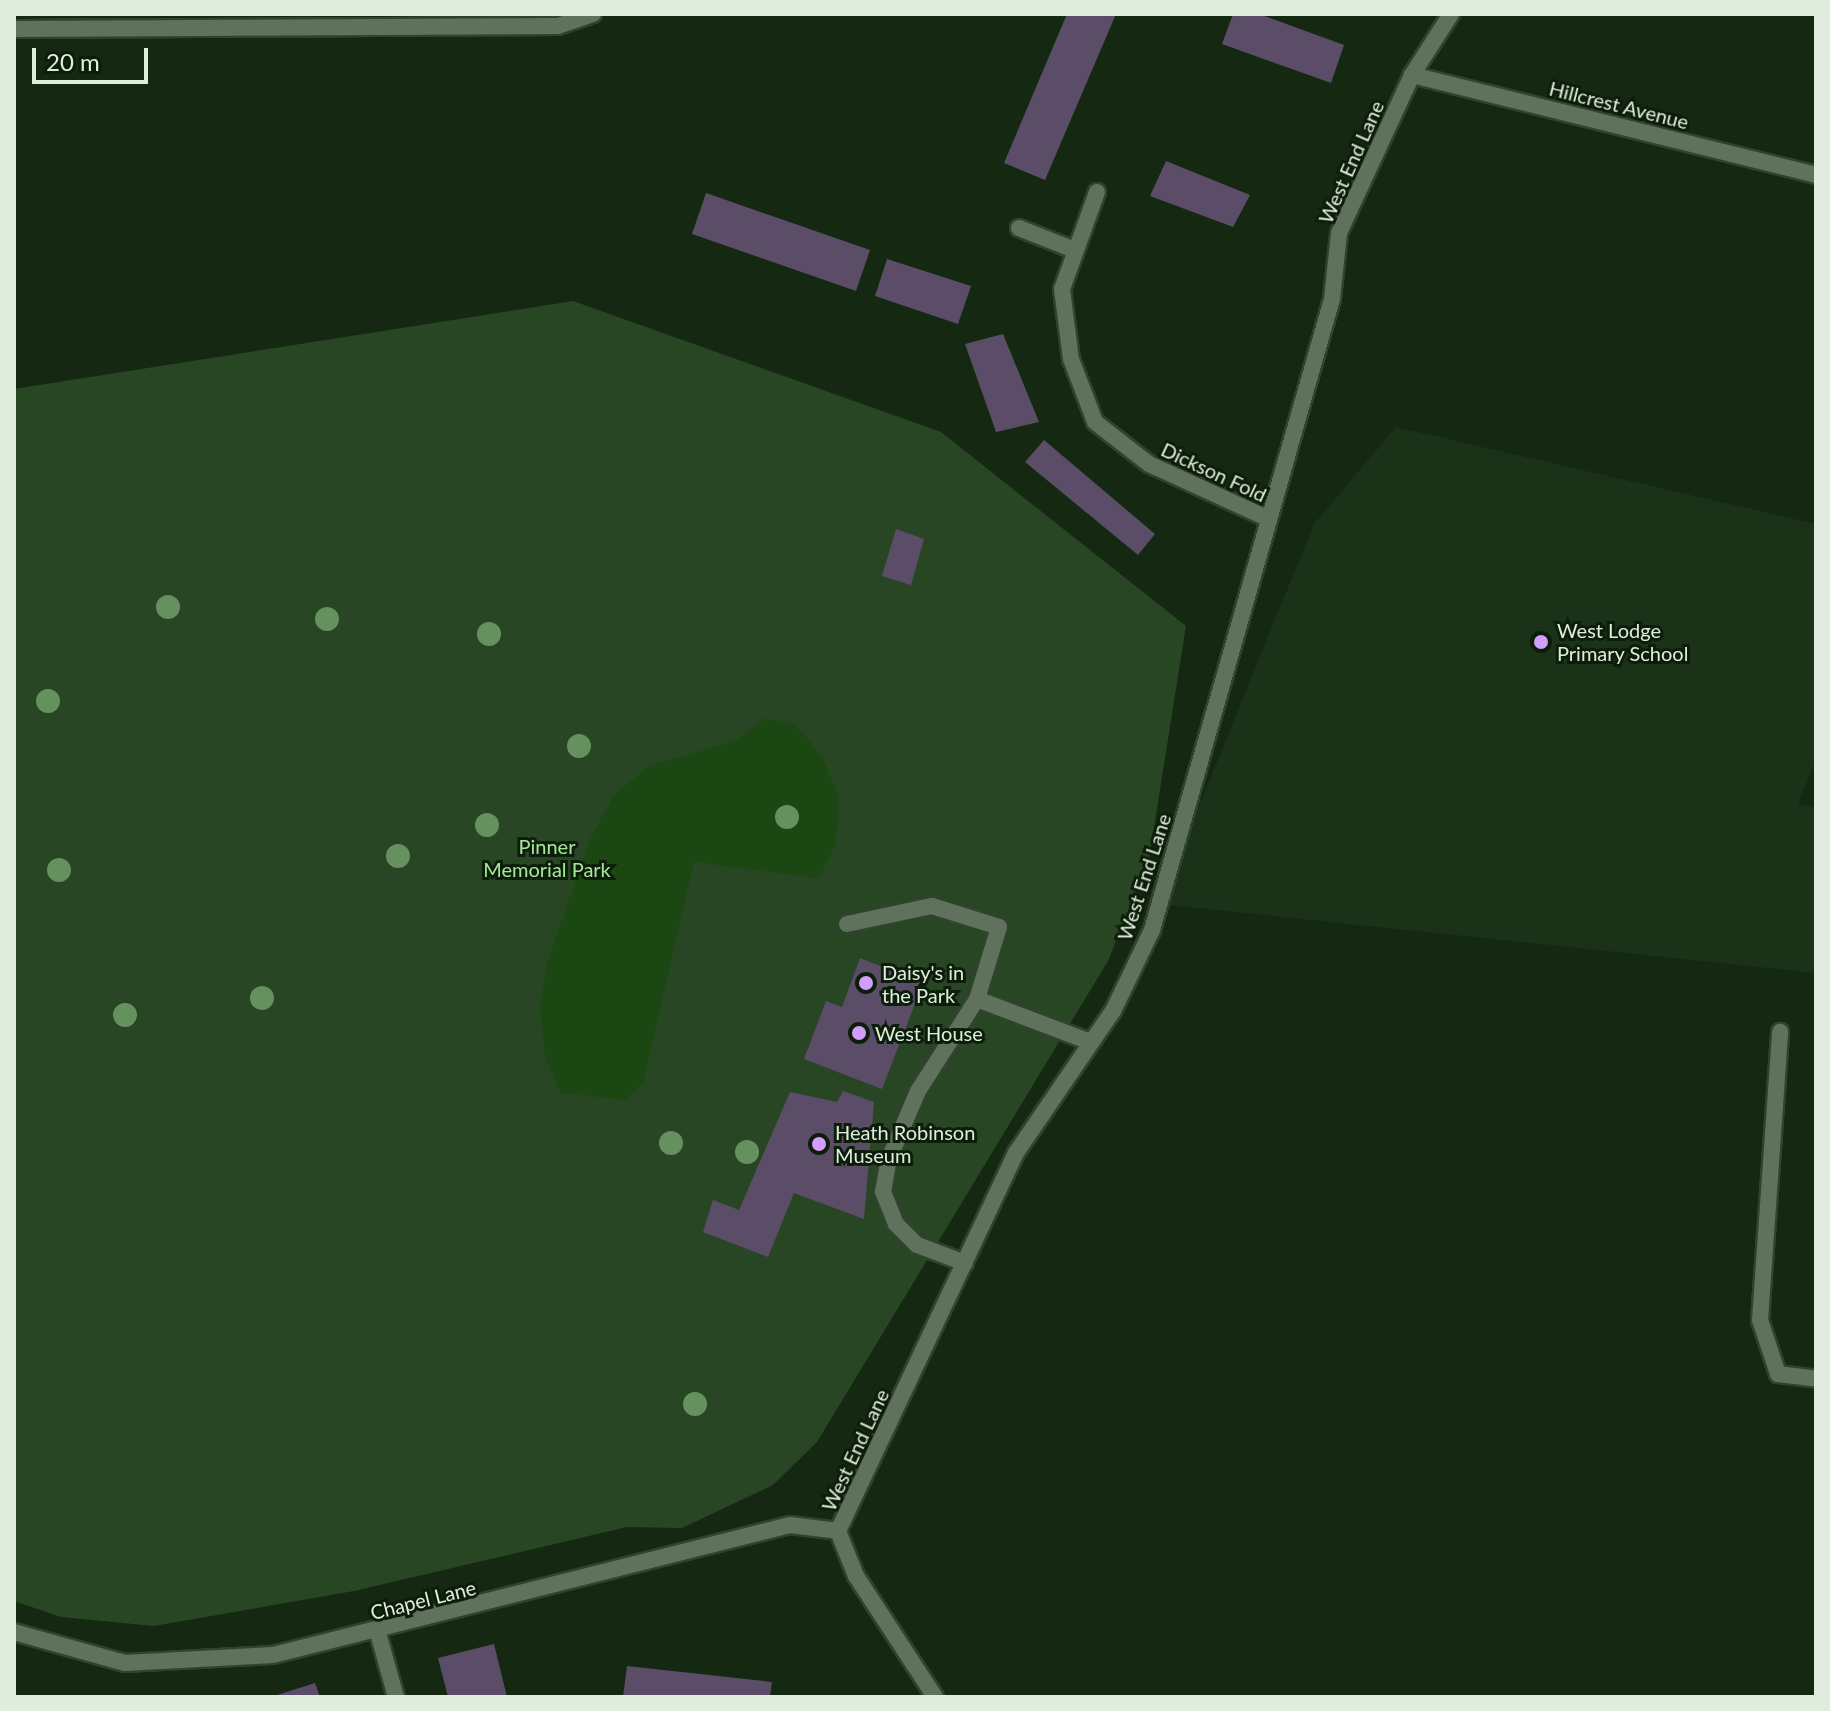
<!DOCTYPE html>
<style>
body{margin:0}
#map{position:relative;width:1830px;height:1711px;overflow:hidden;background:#152812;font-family:Lato,sans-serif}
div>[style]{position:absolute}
.built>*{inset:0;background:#1a3217}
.green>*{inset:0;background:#284623}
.water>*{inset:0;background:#1b4713}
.building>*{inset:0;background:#5b4d68}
.roads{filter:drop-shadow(2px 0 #31432f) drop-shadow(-2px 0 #31432f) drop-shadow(0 2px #31432f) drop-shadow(0 -2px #31432f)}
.lane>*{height:16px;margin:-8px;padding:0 8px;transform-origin:8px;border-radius:8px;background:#5f725b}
.street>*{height:16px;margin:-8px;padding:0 8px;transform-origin:8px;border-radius:8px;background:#5f725b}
.trees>*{width:24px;height:24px;margin:-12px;border-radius:50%;background:#64915d}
.dots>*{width:22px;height:22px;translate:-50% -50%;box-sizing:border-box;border:4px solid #0c1e09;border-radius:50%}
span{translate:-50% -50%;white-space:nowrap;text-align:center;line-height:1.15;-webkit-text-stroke:6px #0c1e09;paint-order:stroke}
.street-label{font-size:20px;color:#e0ecde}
.poi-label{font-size:20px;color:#e0ecde}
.left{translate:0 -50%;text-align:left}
.park-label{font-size:20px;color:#a5e79a}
.frame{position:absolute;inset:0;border:16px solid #e0ecde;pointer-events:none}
.scale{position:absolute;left:32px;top:48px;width:116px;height:36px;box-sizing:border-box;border:4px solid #e0ecde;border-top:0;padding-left:10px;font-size:24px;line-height:28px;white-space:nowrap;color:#e0ecde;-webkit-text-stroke:6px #0c1e09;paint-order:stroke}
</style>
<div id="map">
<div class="built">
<i style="clip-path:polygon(1396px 427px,1816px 524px,1816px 760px,1798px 804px,1816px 808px,1816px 973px,1159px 904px,1314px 524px)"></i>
</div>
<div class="green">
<i style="clip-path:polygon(573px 301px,941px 432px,1186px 626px,1149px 859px,1108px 961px,817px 1442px,773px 1485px,682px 1528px,627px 1527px,354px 1591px,154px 1626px,61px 1617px,14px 1601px,14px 389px)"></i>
</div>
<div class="water">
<i style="clip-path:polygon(766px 718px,796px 725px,822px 757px,839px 796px,836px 843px,819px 878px,694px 862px,643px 1083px,626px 1100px,561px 1093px,545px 1056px,540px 1009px,546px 967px,589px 841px,614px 795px,649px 766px,734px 741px)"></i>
</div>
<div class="building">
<i style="clip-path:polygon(1067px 14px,1116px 14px,1045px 180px,1004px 163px)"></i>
<i style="clip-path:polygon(1233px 14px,1259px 14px,1344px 45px,1331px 83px,1222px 44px)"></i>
<i style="clip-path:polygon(1166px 161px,1250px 195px,1233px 227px,1150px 196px)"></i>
<i style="clip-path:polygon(706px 193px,870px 250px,856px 291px,692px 234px)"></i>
<i style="clip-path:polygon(887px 259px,971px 286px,958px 324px,875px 296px)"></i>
<i style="clip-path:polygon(1003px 334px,1039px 422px,996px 432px,965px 344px)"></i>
<i style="clip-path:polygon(1044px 440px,1155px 534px,1138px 555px,1025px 462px)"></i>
<i style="clip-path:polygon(896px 529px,924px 539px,911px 585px,882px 576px)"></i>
<i style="clip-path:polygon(860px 958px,923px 983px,882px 1089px,804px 1059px,826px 1001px,842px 1007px)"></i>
<i style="clip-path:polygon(843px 1091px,874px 1102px,864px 1219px,794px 1193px,768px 1257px,703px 1232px,713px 1200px,739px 1210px,790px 1092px,837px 1102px)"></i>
<i style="clip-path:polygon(494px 1644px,507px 1697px,448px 1697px,438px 1658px)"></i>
<i style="clip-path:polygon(627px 1666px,772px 1682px,770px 1697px,623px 1697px)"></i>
<i style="clip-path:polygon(315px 1683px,320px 1697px,274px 1697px,274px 1696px)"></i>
</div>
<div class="roads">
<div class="lane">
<i style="left:847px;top:924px;width:87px;rotate:-12deg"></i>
<i style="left:932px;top:906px;width:70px;rotate:17.4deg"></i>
<i style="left:999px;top:927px;width:75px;rotate:107deg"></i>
<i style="left:977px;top:999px;width:121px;rotate:20.8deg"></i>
<i style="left:965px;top:1263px;width:51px;rotate:-159.4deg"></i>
<i style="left:917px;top:1245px;width:30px;rotate:-135deg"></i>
<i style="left:896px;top:1224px;width:35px;rotate:-112deg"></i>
<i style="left:883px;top:1192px;width:34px;rotate:-80deg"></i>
<i style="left:889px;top:1159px;width:74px;rotate:-66.9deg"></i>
<i style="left:918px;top:1091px;width:109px;rotate:-57.3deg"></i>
<i style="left:1778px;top:1374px;width:57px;rotate:-108.4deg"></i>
<i style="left:1760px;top:1320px;width:289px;rotate:-86deg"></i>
</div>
<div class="street">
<i style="left:14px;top:29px;width:544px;rotate:-0.32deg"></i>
<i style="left:558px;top:26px;width:37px;rotate:-19deg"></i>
<i style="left:1412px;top:75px;width:416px;rotate:13.9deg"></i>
<i style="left:1097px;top:192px;width:103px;rotate:109.8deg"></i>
<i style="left:1062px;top:289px;width:71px;rotate:82.7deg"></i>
<i style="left:1071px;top:359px;width:67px;rotate:69.1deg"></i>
<i style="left:1095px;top:422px;width:68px;rotate:37.9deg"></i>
<i style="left:1149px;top:464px;width:132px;rotate:24.6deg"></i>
<i style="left:1019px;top:228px;width:57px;rotate:21.6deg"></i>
<i style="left:1778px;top:1374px;width:38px;rotate:7deg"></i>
<i style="left:14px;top:1632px;width:115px;rotate:15.6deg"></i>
<i style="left:125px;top:1663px;width:148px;rotate:-3.1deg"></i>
<i style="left:273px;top:1655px;width:533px;rotate:-14.11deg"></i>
<i style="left:790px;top:1525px;width:48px;rotate:7.1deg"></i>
<i style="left:378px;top:1633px;width:66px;rotate:74.3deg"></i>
<i style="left:935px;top:1697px;width:145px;rotate:-123.1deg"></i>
<i style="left:856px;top:1576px;width:48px;rotate:-111.8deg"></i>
<i style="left:838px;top:1531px;width:418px;rotate:-64.8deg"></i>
<i style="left:1016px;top:1153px;width:172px;rotate:-55.7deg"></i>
<i style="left:1113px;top:1011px;width:90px;rotate:-64.3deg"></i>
<i style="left:1152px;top:930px;width:656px;rotate:-74.08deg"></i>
<i style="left:1332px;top:299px;width:66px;rotate:-83.9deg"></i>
<i style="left:1339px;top:233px;width:174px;rotate:-65.2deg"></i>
<i style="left:1412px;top:75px;width:72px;rotate:-57.4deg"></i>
</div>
</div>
<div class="trees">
<i style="left:168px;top:607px"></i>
<i style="left:327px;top:619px"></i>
<i style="left:489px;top:634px"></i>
<i style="left:48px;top:701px"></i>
<i style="left:579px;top:746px"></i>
<i style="left:787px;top:817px"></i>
<i style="left:487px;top:825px"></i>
<i style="left:398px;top:856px"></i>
<i style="left:59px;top:870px"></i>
<i style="left:262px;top:998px"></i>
<i style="left:125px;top:1015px"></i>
<i style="left:671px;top:1143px"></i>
<i style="left:747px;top:1152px"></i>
<i style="left:695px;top:1404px"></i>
</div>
<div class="dots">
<i style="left:1541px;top:642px;background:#d29dfd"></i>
<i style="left:866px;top:983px;background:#d29dfd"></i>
<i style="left:859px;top:1033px;background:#d29dfd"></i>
<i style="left:819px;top:1144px;background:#d29dfd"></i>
</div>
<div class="street-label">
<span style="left:1619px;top:105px;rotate:14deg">Hillcrest Avenue</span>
<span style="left:1351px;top:162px;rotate:-66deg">West End Lane</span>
<span style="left:1214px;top:472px;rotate:25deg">Dickson Fold</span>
<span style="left:1144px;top:877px;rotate:-72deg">West End Lane</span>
<span style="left:855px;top:1450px;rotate:-65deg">West End Lane</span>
<span style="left:423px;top:1600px;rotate:-14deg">Chapel Lane</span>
</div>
<div class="poi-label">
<span class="left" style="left:1557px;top:642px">West Lodge<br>Primary School</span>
<span class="left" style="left:882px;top:984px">Daisy's in<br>the Park</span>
<span class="left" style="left:875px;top:1033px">West House</span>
<span class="left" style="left:835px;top:1144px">Heath Robinson<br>Museum</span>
</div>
<div class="park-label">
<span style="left:547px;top:858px">Pinner<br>Memorial Park</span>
</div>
<div class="frame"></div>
<div class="scale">20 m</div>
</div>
